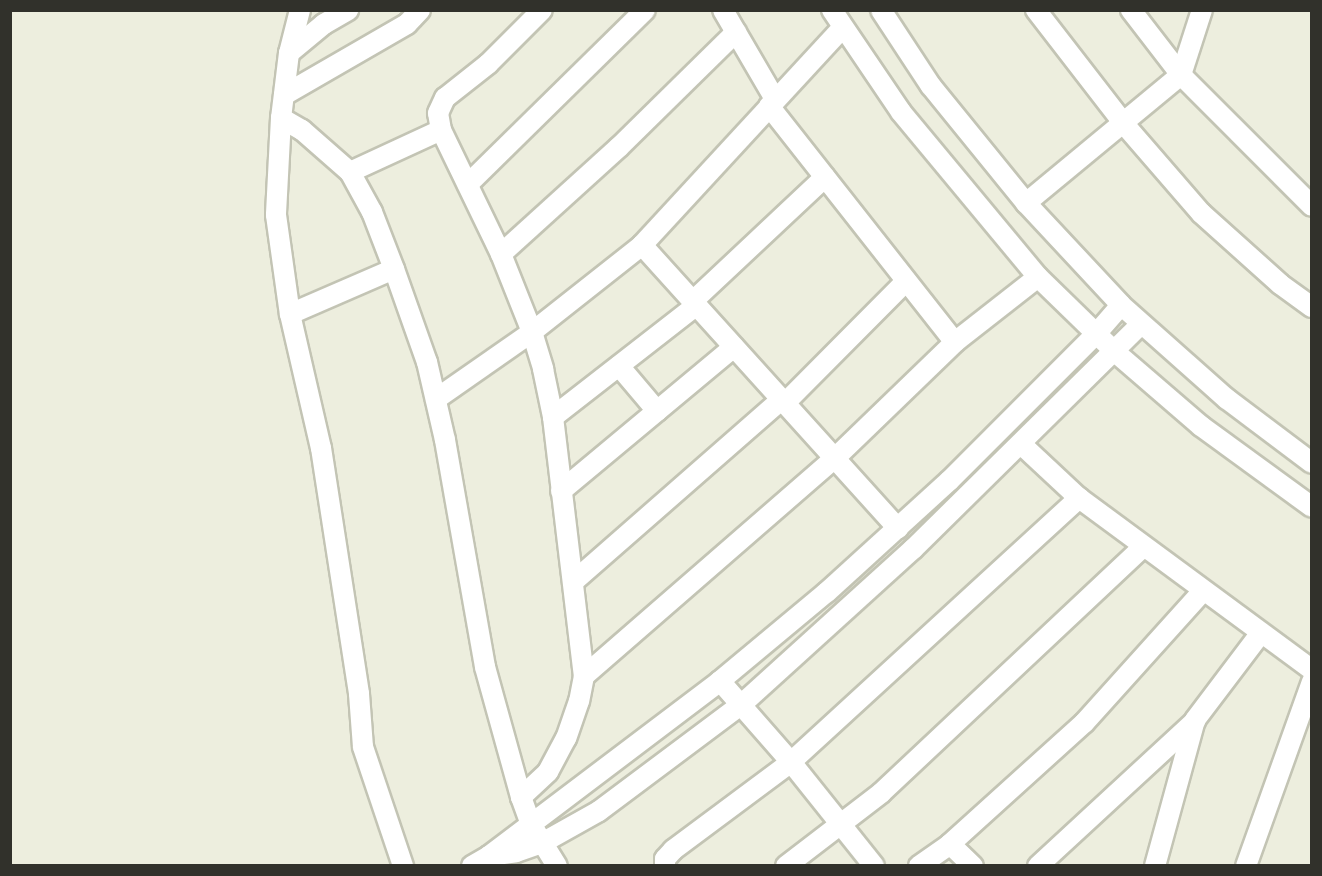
<!DOCTYPE html>
<style>
body{margin:0}
#map{position:relative;width:1322px;height:876px;overflow:hidden;background:#edeede;font-family:Mulish,sans-serif}
div>[style]{position:absolute}
.roads{filter:drop-shadow(2px 0 #c3c4b4) drop-shadow(-2px 0 #c3c4b4) drop-shadow(0 2px #c3c4b4) drop-shadow(0 -2px #c3c4b4)}
.minor>*{height:20px;margin:-10px;padding:0 10px;transform-origin:10px;border-radius:10px;background:#fff}
span{translate:-50% -50%;white-space:nowrap;text-align:center;line-height:1.15;-webkit-text-stroke:5px #fafbeb;paint-order:stroke}
.frame{position:absolute;inset:0;border:12px solid #31312b;pointer-events:none}
</style>
<div id="map">
<div class="roads">
<div class="minor">
<i style="left:300px;top:10px;width:44px;rotate:104.3deg"></i>
<i style="left:289px;top:53px;width:65px;rotate:97deg"></i>
<i style="left:281px;top:118px;width:97px;rotate:93deg"></i>
<i style="left:276px;top:215px;width:100px;rotate:82deg"></i>
<i style="left:290px;top:314px;width:138px;rotate:77deg"></i>
<i style="left:321px;top:448px;width:249px;rotate:81.2deg"></i>
<i style="left:359px;top:694px;width:53px;rotate:85.7deg"></i>
<i style="left:363px;top:747px;width:126px;rotate:71.4deg"></i>
<i style="left:723px;top:10px;width:103px;rotate:59.7deg"></i>
<i style="left:832px;top:10px;width:123px;rotate:55.9deg"></i>
<i style="left:901px;top:112px;width:214px;rotate:50.3deg"></i>
<i style="left:1038px;top:277px;width:106px;rotate:44.2deg"></i>
<i style="left:1114px;top:351px;width:115px;rotate:40.8deg"></i>
<i style="left:1201px;top:426px;width:137px;rotate:36.1deg"></i>
<i style="left:881px;top:10px;width:91px;rotate:56.7deg"></i>
<i style="left:931px;top:86px;width:151px;rotate:50.9deg"></i>
<i style="left:1026px;top:203px;width:139px;rotate:47deg"></i>
<i style="left:1121px;top:305px;width:142px;rotate:41.6deg"></i>
<i style="left:1227px;top:399px;width:106px;rotate:37deg"></i>
<i style="left:1036px;top:10px;width:144px;rotate:52.3deg"></i>
<i style="left:1124px;top:124px;width:118px;rotate:49.1deg"></i>
<i style="left:1201px;top:213px;width:106px;rotate:41.9deg"></i>
<i style="left:1280px;top:284px;width:39px;rotate:36deg"></i>
<i style="left:1131px;top:10px;width:82px;rotate:52.4deg"></i>
<i style="left:1181px;top:75px;width:185px;rotate:45deg"></i>
<i style="left:289px;top:53px;width:45px;rotate:-39.6deg"></i>
<i style="left:324px;top:24px;width:28px;rotate:-30deg"></i>
<i style="left:284px;top:95px;width:142px;rotate:-30deg"></i>
<i style="left:407px;top:24px;width:19px;rotate:-47deg"></i>
<i style="left:769px;top:106px;width:300px;rotate:51.8deg"></i>
<i style="left:281px;top:118px;width:24px;rotate:30deg"></i>
<i style="left:302px;top:130px;width:64px;rotate:41.2deg"></i>
<i style="left:350px;top:172px;width:46px;rotate:61.2deg"></i>
<i style="left:372px;top:212px;width:61px;rotate:68.9deg"></i>
<i style="left:394px;top:269px;width:99px;rotate:70.5deg"></i>
<i style="left:427px;top:362px;width:80px;rotate:77deg"></i>
<i style="left:445px;top:440px;width:230px;rotate:80deg"></i>
<i style="left:485px;top:667px;width:135px;rotate:74.5deg"></i>
<i style="left:521px;top:797px;width:29px;rotate:70deg"></i>
<i style="left:531px;top:824px;width:49px;rotate:58.2deg"></i>
<i style="left:441px;top:130px;width:17px;rotate:-100deg"></i>
<i style="left:438px;top:113px;width:17px;rotate:-65deg"></i>
<i style="left:445px;top:98px;width:55px;rotate:-38.3deg"></i>
<i style="left:488px;top:64px;width:76px;rotate:-45deg"></i>
<i style="left:350px;top:172px;width:100px;rotate:-24.8deg"></i>
<i style="left:441px;top:130px;width:138px;rotate:64.2deg"></i>
<i style="left:501px;top:254px;width:84px;rotate:68.3deg"></i>
<i style="left:532px;top:332px;width:39px;rotate:73deg"></i>
<i style="left:543px;top:369px;width:49px;rotate:78.2deg"></i>
<i style="left:553px;top:417px;width:261px;rotate:83.2deg"></i>
<i style="left:584px;top:676px;width:25px;rotate:101deg"></i>
<i style="left:579px;top:701px;width:39px;rotate:109deg"></i>
<i style="left:566px;top:738px;width:38px;rotate:118deg"></i>
<i style="left:548px;top:772px;width:37px;rotate:137deg"></i>
<i style="left:468px;top:184px;width:248px;rotate:-44.5deg"></i>
<i style="left:1026px;top:203px;width:201px;rotate:-39.6deg"></i>
<i style="left:1181px;top:75px;width:68px;rotate:-72.1deg"></i>
<i style="left:642px;top:245px;width:382px;rotate:47.9deg"></i>
<i style="left:501px;top:254px;width:159px;rotate:-42.2deg"></i>
<i style="left:619px;top:147px;width:164px;rotate:-44.5deg"></i>
<i style="left:693px;top:301px;width:181px;rotate:-43.2deg"></i>
<i style="left:290px;top:314px;width:113px;rotate:-23.4deg"></i>
<i style="left:619px;top:366px;width:59px;rotate:49.8deg"></i>
<i style="left:436px;top:399px;width:117px;rotate:-34.9deg"></i>
<i style="left:532px;top:332px;width:140px;rotate:-38.3deg"></i>
<i style="left:642px;top:245px;width:295px;rotate:-47.3deg"></i>
<i style="left:785px;top:403px;width:172px;rotate:-45.2deg"></i>
<i style="left:553px;top:417px;width:182px;rotate:-37.9deg"></i>
<i style="left:1021px;top:444px;width:79px;rotate:43deg"></i>
<i style="left:1079px;top:498px;width:290px;rotate:36.4deg"></i>
<i style="left:561px;top:491px;width:225px;rotate:-39.8deg"></i>
<i style="left:573px;top:582px;width:278px;rotate:-41.2deg"></i>
<i style="left:584px;top:676px;width:332px;rotate:-41deg"></i>
<i style="left:835px;top:458px;width:167px;rotate:-44deg"></i>
<i style="left:955px;top:342px;width:105px;rotate:-38.1deg"></i>
<i style="left:720px;top:681px;width:108px;rotate:48.8deg"></i>
<i style="left:791px;top:762px;width:133px;rotate:51.4deg"></i>
<i style="left:950px;top:844px;width:32px;rotate:44deg"></i>
<i style="left:489px;top:856px;width:27px;rotate:-8deg"></i>
<i style="left:516px;top:852px;width:28px;rotate:-19deg"></i>
<i style="left:542px;top:843px;width:65px;rotate:-29.3deg"></i>
<i style="left:599px;top:811px;width:179px;rotate:-36.8deg"></i>
<i style="left:742px;top:704px;width:231px;rotate:-42.2deg"></i>
<i style="left:913px;top:549px;width:319px;rotate:-44.6deg"></i>
<i style="left:472px;top:866px;width:20px;rotate:-30deg"></i>
<i style="left:489px;top:856px;width:290px;rotate:-37.1deg"></i>
<i style="left:720px;top:681px;width:139px;rotate:-39.8deg"></i>
<i style="left:827px;top:592px;width:165px;rotate:-42.3deg"></i>
<i style="left:949px;top:481px;width:208px;rotate:-45deg"></i>
<i style="left:1096px;top:334px;width:38px;rotate:-49deg"></i>
<i style="left:665px;top:866px;width:7px;rotate:-90deg"></i>
<i style="left:665px;top:859px;width:12px;rotate:-48deg"></i>
<i style="left:673px;top:850px;width:147px;rotate:-36.7deg"></i>
<i style="left:791px;top:762px;width:391px;rotate:-42.5deg"></i>
<i style="left:786px;top:866px;width:120px;rotate:-37.5deg"></i>
<i style="left:881px;top:793px;width:359px;rotate:-43.2deg"></i>
<i style="left:919px;top:866px;width:38px;rotate:-35deg"></i>
<i style="left:950px;top:844px;width:181px;rotate:-42.1deg"></i>
<i style="left:1084px;top:723px;width:178px;rotate:-48deg"></i>
<i style="left:1038px;top:866px;width:214px;rotate:-42.7deg"></i>
<i style="left:1155px;top:866px;width:151px;rotate:-74.7deg"></i>
<i style="left:1195px;top:720px;width:108px;rotate:-52.9deg"></i>
<i style="left:1246px;top:866px;width:195px;rotate:-70.3deg"></i>
</div>
</div>
<div class="frame"></div>
</div>
